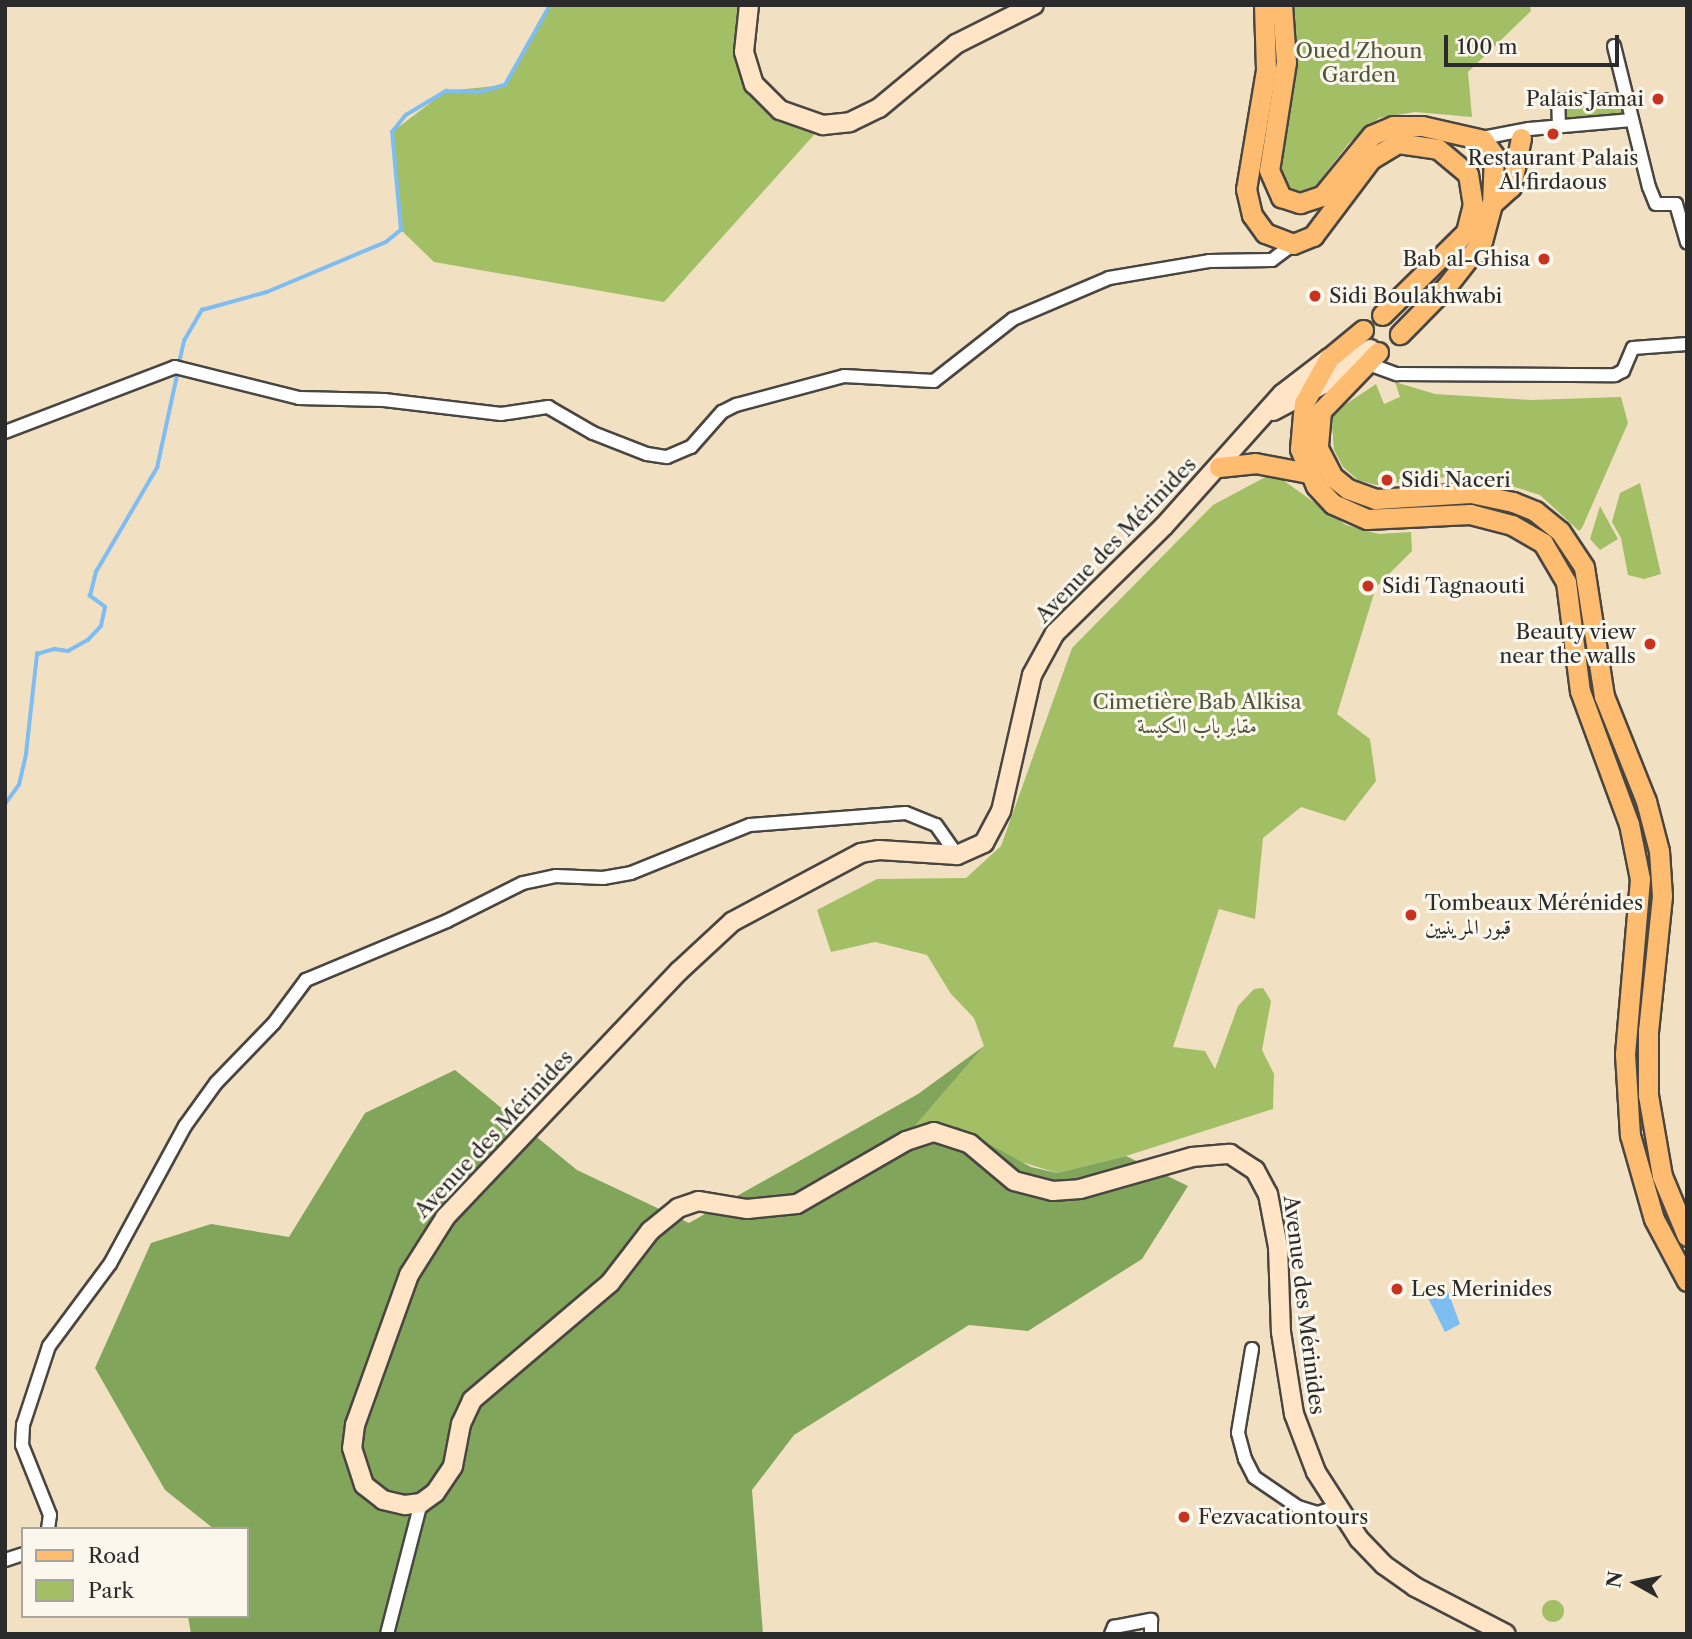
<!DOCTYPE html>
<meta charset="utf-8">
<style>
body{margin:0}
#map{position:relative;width:1692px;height:1639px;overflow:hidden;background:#f2e0c2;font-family:"Libre Caslon Text",Amiri,serif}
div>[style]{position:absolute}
.green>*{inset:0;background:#a2bf66}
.round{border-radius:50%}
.forest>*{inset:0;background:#81a65b}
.water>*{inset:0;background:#7ebdf2}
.stream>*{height:3.5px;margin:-1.75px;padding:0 1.75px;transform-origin:1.75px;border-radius:1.75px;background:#7ebdf2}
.roads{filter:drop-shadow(2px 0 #494642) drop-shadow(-2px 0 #494642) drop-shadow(0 2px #494642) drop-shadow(0 -2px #494642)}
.street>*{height:12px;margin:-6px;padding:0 6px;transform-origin:6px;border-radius:6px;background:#fff}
.secondary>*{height:18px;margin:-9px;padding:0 9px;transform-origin:9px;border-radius:9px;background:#ffe4c6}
.primary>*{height:19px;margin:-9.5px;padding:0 9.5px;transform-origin:9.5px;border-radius:9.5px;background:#febc70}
.dots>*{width:19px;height:19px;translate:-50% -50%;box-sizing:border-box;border:4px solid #fbf7ec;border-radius:50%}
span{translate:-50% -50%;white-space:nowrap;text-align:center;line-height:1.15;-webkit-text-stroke:6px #fbf7ec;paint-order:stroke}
.park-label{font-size:21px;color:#4f573d}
.poi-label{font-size:21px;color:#2b2b2b}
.right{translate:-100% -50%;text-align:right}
.left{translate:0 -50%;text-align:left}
.street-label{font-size:21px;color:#2b2b2b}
.frame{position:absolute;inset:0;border:7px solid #2b2b2b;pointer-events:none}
.legend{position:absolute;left:21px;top:1527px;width:228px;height:91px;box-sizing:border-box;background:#fbf7ec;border:2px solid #a8a59f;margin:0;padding:9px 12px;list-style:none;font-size:21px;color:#2b2b2b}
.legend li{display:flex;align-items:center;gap:14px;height:35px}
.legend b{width:35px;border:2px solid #a8a59f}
.north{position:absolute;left:1601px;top:1548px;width:70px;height:70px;-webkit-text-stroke:5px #fbf7ec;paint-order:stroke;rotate:279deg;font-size:19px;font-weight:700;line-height:28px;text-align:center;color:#2b2b2b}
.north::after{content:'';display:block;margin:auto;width:24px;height:32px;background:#2b2b2b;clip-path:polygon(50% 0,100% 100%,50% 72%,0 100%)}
.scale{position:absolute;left:1444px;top:35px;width:175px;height:32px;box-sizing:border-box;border:4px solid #2b2b2b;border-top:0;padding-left:9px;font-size:21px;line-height:24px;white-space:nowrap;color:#2b2b2b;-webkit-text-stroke:5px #fbf7ec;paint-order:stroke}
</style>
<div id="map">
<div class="green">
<i style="clip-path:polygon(548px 5px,746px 5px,736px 18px,751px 86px,822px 126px,664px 302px,434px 262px,401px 230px,392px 132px,446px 91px,505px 85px)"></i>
<i style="clip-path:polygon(1292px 5px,1530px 5px,1531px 11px,1468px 72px,1472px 117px,1415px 112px,1379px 118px,1349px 143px,1314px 188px,1290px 194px,1279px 176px,1297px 52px)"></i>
<i style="clip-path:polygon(1631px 99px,1636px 119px,1559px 124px,1558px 100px)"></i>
<i style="clip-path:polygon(1395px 382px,1435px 394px,1531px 400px,1621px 397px,1628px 423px,1582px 528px,1579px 531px,1540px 495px,1489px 479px,1455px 476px,1376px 485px,1358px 480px,1343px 467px,1334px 450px,1331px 414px,1376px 384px,1384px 404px,1400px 397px)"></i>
<i style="clip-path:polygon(1273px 473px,1346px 525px,1379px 534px,1411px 532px,1412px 551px,1376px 587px,1337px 714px,1370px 739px,1376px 781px,1345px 821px,1301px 807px,1263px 838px,1255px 919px,1219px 909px,1173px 1047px,1205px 1051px,1215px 1069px,1238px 1006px,1254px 989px,1263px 988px,1271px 1001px,1262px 1050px,1274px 1074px,1273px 1109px,1126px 1156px,1057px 1173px,913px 1128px,984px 1046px,974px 1018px,951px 994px,927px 955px,875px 942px,831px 952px,817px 910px,877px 879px,966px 878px,1001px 846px,1072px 648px,1213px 505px)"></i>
<i style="clip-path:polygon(1640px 483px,1661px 574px,1644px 579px,1628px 575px,1621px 538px,1612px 522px,1620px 493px)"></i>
<i style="clip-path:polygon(1600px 506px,1618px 539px,1600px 550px,1590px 539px)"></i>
<i class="round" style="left:1542px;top:1600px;width:22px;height:22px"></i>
</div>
<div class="forest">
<i style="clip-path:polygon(984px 1046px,914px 1127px,958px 1127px,1031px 1167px,1057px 1173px,1126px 1156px,1188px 1186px,1142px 1259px,1028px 1331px,969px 1325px,794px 1435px,752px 1490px,763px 1634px,191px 1634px,188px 1616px,247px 1616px,247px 1529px,214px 1529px,165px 1490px,95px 1368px,151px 1243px,211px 1224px,289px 1237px,365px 1113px,455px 1070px,577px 1170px,689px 1223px,918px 1094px)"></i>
</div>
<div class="water">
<i style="clip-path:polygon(1446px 1286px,1460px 1324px,1445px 1332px,1427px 1296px)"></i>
</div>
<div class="stream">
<i style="left:179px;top:363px;width:23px;rotate:-77deg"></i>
<i style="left:184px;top:341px;width:36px;rotate:-60deg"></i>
<i style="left:202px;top:310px;width:67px;rotate:-15.5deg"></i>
<i style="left:267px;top:292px;width:129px;rotate:-22.8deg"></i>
<i style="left:386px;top:242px;width:19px;rotate:-39deg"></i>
<i style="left:401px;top:230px;width:98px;rotate:-95.2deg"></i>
<i style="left:392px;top:132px;width:22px;rotate:-51deg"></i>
<i style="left:406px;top:115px;width:47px;rotate:-31deg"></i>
<i style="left:446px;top:91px;width:34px;rotate:2deg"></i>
<i style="left:480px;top:92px;width:26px;rotate:-16deg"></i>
<i style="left:505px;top:85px;width:92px;rotate:-60.6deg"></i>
<i style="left:5px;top:804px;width:24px;rotate:-54deg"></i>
<i style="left:19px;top:785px;width:32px;rotate:-77deg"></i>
<i style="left:26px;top:754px;width:101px;rotate:-83.7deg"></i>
<i style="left:37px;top:654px;width:18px;rotate:-16deg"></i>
<i style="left:54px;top:649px;width:14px;rotate:8deg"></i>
<i style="left:68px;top:651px;width:23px;rotate:-29deg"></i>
<i style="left:88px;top:640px;width:19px;rotate:-47deg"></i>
<i style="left:101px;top:626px;width:19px;rotate:-78deg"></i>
<i style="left:105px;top:607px;width:19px;rotate:-144deg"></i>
<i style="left:90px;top:596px;width:25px;rotate:-76deg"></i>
<i style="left:96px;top:572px;width:121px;rotate:-59.6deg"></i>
<i style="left:157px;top:468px;width:99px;rotate:-77.8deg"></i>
</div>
<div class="roads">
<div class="street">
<i style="left:1614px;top:46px;width:145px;rotate:76.1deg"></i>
<i style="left:1649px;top:187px;width:18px;rotate:68deg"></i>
<i style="left:1656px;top:204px;width:20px"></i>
<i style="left:1676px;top:204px;width:40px;rotate:74deg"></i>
<i style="left:1559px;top:126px;width:26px;rotate:-92deg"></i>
<i style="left:1558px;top:100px;width:69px"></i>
<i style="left:1477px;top:139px;width:53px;rotate:-10.9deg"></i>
<i style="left:1529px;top:129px;width:103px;rotate:-5deg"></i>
<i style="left:1366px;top:363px;width:33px;rotate:20deg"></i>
<i style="left:1397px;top:374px;width:218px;rotate:0.3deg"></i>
<i style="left:1615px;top:375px;width:9px;rotate:-27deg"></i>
<i style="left:1623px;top:371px;width:25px;rotate:-67deg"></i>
<i style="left:1633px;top:348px;width:54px;rotate:-4.2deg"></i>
<i style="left:5px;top:432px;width:182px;rotate:-20.9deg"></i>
<i style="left:175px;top:367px;width:128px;rotate:14deg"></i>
<i style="left:299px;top:398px;width:85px;rotate:1.3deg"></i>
<i style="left:384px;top:400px;width:118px;rotate:6.8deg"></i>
<i style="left:501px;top:414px;width:48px;rotate:-8.5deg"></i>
<i style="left:548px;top:407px;width:52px;rotate:30deg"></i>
<i style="left:593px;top:433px;width:58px;rotate:21.3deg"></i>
<i style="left:647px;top:454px;width:20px;rotate:9deg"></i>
<i style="left:667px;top:457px;width:26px;rotate:-23deg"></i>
<i style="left:691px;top:447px;width:47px;rotate:-48.5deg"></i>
<i style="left:722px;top:412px;width:16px;rotate:-27deg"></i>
<i style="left:736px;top:405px;width:112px;rotate:-15deg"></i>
<i style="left:844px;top:376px;width:90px;rotate:3.2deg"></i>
<i style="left:934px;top:381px;width:100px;rotate:-38.1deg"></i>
<i style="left:1013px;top:319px;width:104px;rotate:-23.1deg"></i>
<i style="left:1109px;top:278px;width:101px;rotate:-9.6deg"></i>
<i style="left:1209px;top:261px;width:63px;rotate:-0.9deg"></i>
<i style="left:1272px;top:260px;width:26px;rotate:-37deg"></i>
<i style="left:1252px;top:1349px;width:85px;rotate:99.5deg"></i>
<i style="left:1238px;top:1433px;width:27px;rotate:75deg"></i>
<i style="left:1245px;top:1459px;width:20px;rotate:63deg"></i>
<i style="left:1254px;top:1477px;width:53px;rotate:34.3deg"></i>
<i style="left:1298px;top:1507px;width:21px;rotate:17deg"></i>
<i style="left:1318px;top:1513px;width:20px;rotate:-18deg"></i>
<i style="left:48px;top:1529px;width:14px;rotate:-82deg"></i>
<i style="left:50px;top:1515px;width:75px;rotate:-111.8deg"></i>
<i style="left:22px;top:1445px;width:20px;rotate:-87deg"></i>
<i style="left:23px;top:1425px;width:83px;rotate:-71.8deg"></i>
<i style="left:49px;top:1346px;width:102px;rotate:-53.4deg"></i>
<i style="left:110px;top:1264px;width:157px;rotate:-61.5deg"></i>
<i style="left:185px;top:1126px;width:53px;rotate:-54.2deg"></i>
<i style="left:216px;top:1083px;width:83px;rotate:-46deg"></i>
<i style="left:274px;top:1023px;width:54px;rotate:-53.3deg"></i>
<i style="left:306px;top:980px;width:153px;rotate:-22.7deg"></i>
<i style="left:447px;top:921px;width:85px;rotate:-26.6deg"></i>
<i style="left:523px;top:883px;width:34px;rotate:-12deg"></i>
<i style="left:556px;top:876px;width:47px;rotate:2.4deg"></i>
<i style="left:603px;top:878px;width:28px;rotate:-10deg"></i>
<i style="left:631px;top:873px;width:128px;rotate:-22deg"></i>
<i style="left:750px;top:825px;width:156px;rotate:-4.4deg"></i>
<i style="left:906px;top:813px;width:32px;rotate:22deg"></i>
<i style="left:936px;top:825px;width:37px;rotate:55deg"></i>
<i style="left:5px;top:1560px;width:19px;rotate:-18deg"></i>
<i style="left:387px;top:1634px;width:135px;rotate:-75.5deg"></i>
<i style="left:1111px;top:1634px;width:8px;rotate:-67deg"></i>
<i style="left:1114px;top:1627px;width:38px;rotate:-11deg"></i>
<i style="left:1151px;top:1620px;width:14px;rotate:90deg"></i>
</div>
<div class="secondary">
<i style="left:749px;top:5px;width:47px;rotate:96.1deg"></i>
<i style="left:744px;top:52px;width:34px;rotate:73deg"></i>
<i style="left:754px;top:84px;width:37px;rotate:45deg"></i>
<i style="left:780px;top:110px;width:46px;rotate:19.2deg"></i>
<i style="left:823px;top:125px;width:27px;rotate:-6deg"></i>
<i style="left:850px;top:122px;width:32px;rotate:-26deg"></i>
<i style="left:879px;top:108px;width:100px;rotate:-39.7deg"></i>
<i style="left:956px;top:44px;width:87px;rotate:-26.6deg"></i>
<i style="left:1329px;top:358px;width:59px;rotate:142.5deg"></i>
<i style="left:1282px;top:394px;width:177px;rotate:131.8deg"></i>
<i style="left:1164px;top:526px;width:153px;rotate:135.5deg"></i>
<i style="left:1055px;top:633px;width:48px;rotate:118.7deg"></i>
<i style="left:1032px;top:675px;width:139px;rotate:102.8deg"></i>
<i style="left:1001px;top:811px;width:36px;rotate:118deg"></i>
<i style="left:984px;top:843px;width:30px;rotate:156deg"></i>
<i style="left:957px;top:855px;width:78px;rotate:-176.3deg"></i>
<i style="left:879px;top:850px;width:18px;rotate:171deg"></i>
<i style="left:861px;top:853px;width:146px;rotate:151.9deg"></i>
<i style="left:732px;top:922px;width:72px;rotate:137.2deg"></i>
<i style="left:679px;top:971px;width:340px;rotate:133.5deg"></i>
<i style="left:445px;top:1218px;width:67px;rotate:122.3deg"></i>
<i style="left:409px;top:1275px;width:159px;rotate:109.8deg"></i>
<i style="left:355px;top:1425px;width:23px;rotate:97deg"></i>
<i style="left:352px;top:1448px;width:39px;rotate:72deg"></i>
<i style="left:364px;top:1485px;width:24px;rotate:38deg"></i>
<i style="left:383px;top:1500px;width:23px;rotate:13deg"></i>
<i style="left:405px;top:1505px;width:16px;rotate:-7deg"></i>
<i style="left:421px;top:1503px;width:17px;rotate:-36deg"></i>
<i style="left:435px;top:1493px;width:32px;rotate:-56deg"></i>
<i style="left:453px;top:1466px;width:43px;rotate:-79.2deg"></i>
<i style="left:461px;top:1424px;width:26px;rotate:-65deg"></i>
<i style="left:472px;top:1400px;width:181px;rotate:-40.3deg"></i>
<i style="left:610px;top:1283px;width:66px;rotate:-52.4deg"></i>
<i style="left:650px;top:1231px;width:36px;rotate:-39deg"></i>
<i style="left:678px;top:1208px;width:21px;rotate:-19deg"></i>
<i style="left:698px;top:1201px;width:50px;rotate:9.3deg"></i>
<i style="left:747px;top:1209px;width:50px;rotate:-5.7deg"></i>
<i style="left:797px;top:1204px;width:126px;rotate:-30deg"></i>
<i style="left:906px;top:1141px;width:29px;rotate:-18deg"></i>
<i style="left:934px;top:1132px;width:38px;rotate:18deg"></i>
<i style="left:970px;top:1144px;width:57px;rotate:40.1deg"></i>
<i style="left:1014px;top:1181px;width:40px;rotate:14.4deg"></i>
<i style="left:1053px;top:1191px;width:27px;rotate:-4deg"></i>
<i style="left:1080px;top:1189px;width:116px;rotate:-15.9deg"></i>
<i style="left:1192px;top:1157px;width:38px;rotate:-5deg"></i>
<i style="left:1230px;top:1154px;width:30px;rotate:33deg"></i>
<i style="left:1255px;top:1170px;width:27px;rotate:62deg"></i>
<i style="left:1268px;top:1194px;width:54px;rotate:79.3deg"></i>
<i style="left:1278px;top:1247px;width:85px;rotate:88deg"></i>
<i style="left:1281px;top:1332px;width:83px;rotate:81deg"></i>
<i style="left:1294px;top:1414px;width:62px;rotate:69.2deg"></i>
<i style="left:1316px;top:1472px;width:80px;rotate:57.3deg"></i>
<i style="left:1359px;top:1539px;width:36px;rotate:46deg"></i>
<i style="left:1384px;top:1565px;width:38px;rotate:35deg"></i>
<i style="left:1415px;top:1587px;width:102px;rotate:27.3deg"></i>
<i style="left:1273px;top:411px;width:58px;rotate:-27.9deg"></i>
<i style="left:1324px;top:384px;width:58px;rotate:-37.3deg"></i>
</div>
<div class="primary">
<i style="left:1264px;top:5px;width:65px;rotate:88.2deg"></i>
<i style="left:1266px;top:70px;width:121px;rotate:99.5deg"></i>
<i style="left:1246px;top:189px;width:27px;rotate:77deg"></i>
<i style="left:1252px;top:215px;width:22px;rotate:54deg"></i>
<i style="left:1265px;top:233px;width:30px;rotate:21deg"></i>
<i style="left:1293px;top:244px;width:22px;rotate:-22deg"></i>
<i style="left:1313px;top:236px;width:96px;rotate:-53deg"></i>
<i style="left:1371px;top:159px;width:31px;rotate:-31deg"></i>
<i style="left:1398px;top:143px;width:40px;rotate:8.5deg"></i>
<i style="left:1438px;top:149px;width:39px;rotate:40deg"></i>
<i style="left:1468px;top:174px;width:30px;rotate:81deg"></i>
<i style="left:1473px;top:204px;width:29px;rotate:104deg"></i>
<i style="left:1466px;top:232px;width:118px;rotate:135.3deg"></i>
<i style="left:1282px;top:5px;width:57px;rotate:86deg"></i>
<i style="left:1286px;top:62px;width:109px;rotate:98.9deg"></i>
<i style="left:1269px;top:170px;width:30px;rotate:66deg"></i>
<i style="left:1281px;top:197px;width:20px;rotate:18deg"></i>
<i style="left:1300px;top:203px;width:23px;rotate:-18deg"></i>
<i style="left:1322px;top:196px;width:79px;rotate:-50.7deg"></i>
<i style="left:1372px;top:135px;width:23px;rotate:-23deg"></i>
<i style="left:1393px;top:126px;width:29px"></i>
<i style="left:1422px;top:126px;width:63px;rotate:12.9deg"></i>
<i style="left:1483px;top:140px;width:19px;rotate:54deg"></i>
<i style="left:1494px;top:155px;width:49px;rotate:92.3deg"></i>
<i style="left:1492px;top:204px;width:38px;rotate:105deg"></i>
<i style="left:1482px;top:241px;width:58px;rotate:128deg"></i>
<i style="left:1446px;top:287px;width:66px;rotate:134.4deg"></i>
<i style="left:1492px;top:204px;width:25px;rotate:-42deg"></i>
<i style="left:1511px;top:187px;width:50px;rotate:-78.5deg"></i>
<i style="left:1363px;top:330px;width:44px;rotate:140.5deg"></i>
<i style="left:1329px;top:358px;width:51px;rotate:119.1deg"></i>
<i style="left:1304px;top:403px;width:46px;rotate:95deg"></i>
<i style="left:1300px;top:449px;width:40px;rotate:66.6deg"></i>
<i style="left:1316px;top:486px;width:25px;rotate:47deg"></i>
<i style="left:1333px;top:504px;width:37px;rotate:24deg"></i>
<i style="left:1367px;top:519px;width:103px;rotate:-2.8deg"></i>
<i style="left:1470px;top:514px;width:43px;rotate:14.7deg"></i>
<i style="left:1512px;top:525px;width:36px;rotate:30deg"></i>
<i style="left:1543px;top:543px;width:45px;rotate:59.5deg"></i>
<i style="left:1566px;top:582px;width:110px;rotate:82.7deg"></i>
<i style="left:1580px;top:691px;width:142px;rotate:69.8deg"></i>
<i style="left:1629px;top:824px;width:56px;rotate:78.7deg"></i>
<i style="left:1640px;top:879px;width:176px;rotate:94.9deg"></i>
<i style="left:1625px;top:1054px;width:81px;rotate:86.5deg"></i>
<i style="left:1630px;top:1135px;width:87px;rotate:74.1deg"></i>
<i style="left:1654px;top:1219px;width:70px;rotate:62deg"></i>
<i style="left:1378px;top:352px;width:82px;rotate:134deg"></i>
<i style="left:1321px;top:411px;width:37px;rotate:95deg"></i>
<i style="left:1318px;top:448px;width:33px;rotate:63deg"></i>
<i style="left:1333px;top:477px;width:19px;rotate:39deg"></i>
<i style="left:1348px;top:489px;width:30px;rotate:20deg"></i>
<i style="left:1376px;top:499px;width:95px;rotate:-3.6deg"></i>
<i style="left:1471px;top:493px;width:43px;rotate:12.1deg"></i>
<i style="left:1513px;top:502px;width:24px;rotate:22deg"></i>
<i style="left:1535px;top:511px;width:32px;rotate:39deg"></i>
<i style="left:1560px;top:531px;width:43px;rotate:56.3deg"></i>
<i style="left:1584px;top:567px;width:131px;rotate:81.2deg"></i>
<i style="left:1604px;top:696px;width:113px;rotate:68.2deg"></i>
<i style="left:1646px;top:801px;width:52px;rotate:75.4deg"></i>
<i style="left:1659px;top:851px;width:45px;rotate:86.2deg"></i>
<i style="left:1662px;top:896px;width:136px;rotate:95.9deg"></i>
<i style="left:1648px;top:1031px;width:64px;rotate:90deg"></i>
<i style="left:1648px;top:1095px;width:82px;rotate:80.2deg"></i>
<i style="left:1662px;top:1176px;width:65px;rotate:67.4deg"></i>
<i style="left:1219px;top:467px;width:36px;rotate:-6deg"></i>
<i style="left:1255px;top:463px;width:54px;rotate:10.7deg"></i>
</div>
</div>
<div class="dots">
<i style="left:1658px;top:99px;background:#c8321e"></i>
<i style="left:1553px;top:134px;background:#c8321e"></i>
<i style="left:1544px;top:259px;background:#c8321e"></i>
<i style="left:1315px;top:296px;background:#c8321e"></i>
<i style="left:1387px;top:480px;background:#c8321e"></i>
<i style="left:1368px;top:586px;background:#c8321e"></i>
<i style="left:1650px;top:644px;background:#c8321e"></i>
<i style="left:1411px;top:915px;background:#c8321e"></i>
<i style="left:1397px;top:1289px;background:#c8321e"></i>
<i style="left:1184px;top:1517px;background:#c8321e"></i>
</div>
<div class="park-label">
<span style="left:1359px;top:63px">Oued Zhoun<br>Garden</span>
<span style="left:1197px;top:714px">Cimetière Bab Alkisa<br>مقابر باب الكيسة</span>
</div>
<div class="poi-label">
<span class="right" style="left:1644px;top:99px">Palais Jamai</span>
<span style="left:1553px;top:170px">Restaurant Palais<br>Al firdaous</span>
<span class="right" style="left:1530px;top:259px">Bab al-Ghisa</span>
<span class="left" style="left:1329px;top:296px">Sidi Boulakhwabi</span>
<span class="left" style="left:1401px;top:480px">Sidi Naceri</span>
<span class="left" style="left:1382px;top:586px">Sidi Tagnaouti</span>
<span class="right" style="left:1636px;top:644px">Beauty view<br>near the walls</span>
<span class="left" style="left:1425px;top:915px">Tombeaux Mérénides<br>قبور المرينيين</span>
<span class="left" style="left:1411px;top:1289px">Les Merinides</span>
<span class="left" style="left:1198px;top:1517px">Fezvacationtours</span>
</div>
<div class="street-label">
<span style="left:1116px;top:540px;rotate:-46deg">Avenue des Mérinides</span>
<span style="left:494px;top:1134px;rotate:-47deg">Avenue des Mérinides</span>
<span style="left:1304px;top:1305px;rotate:83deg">Avenue des Mérinides</span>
</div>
<div class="frame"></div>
<ul class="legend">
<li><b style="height:9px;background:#febc70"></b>Road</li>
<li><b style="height:19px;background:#a2bf66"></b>Park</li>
</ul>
<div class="north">N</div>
<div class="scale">100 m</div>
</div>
